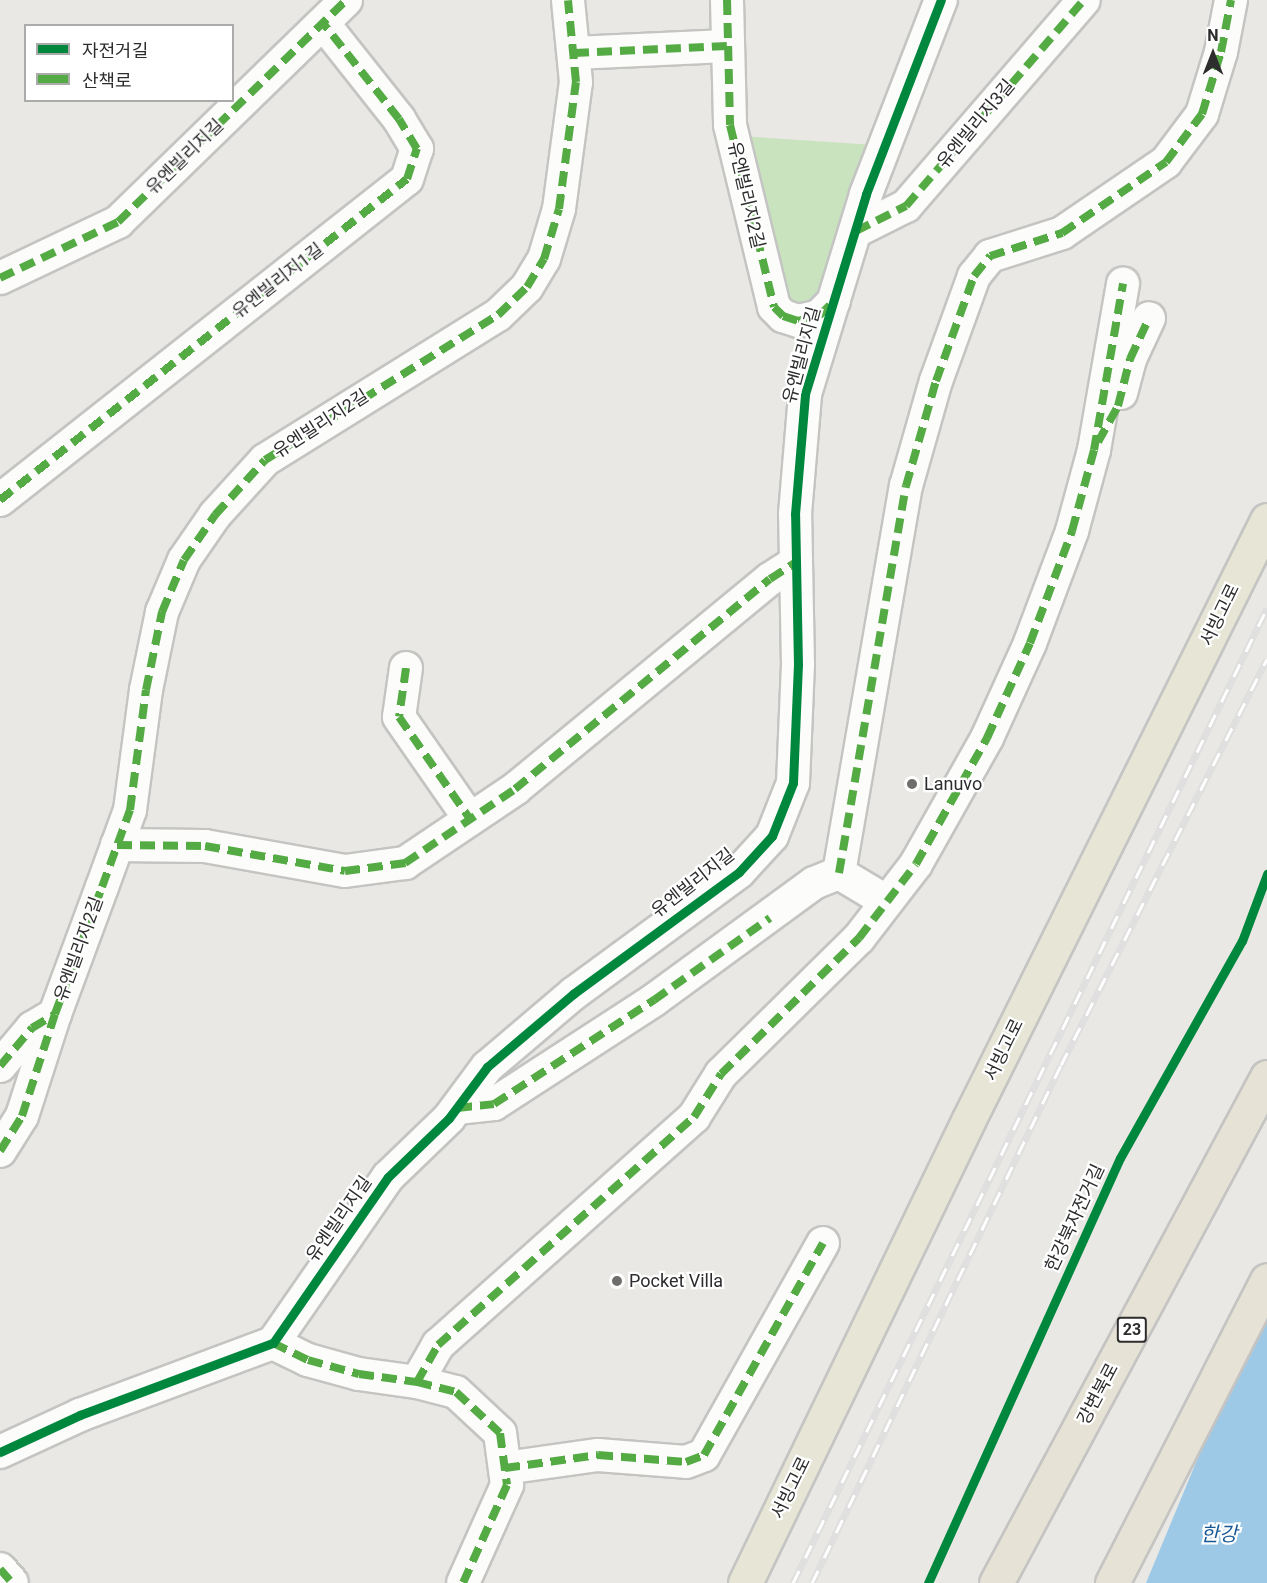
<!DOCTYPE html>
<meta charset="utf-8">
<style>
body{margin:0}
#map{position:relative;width:1267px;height:1583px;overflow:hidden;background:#eae8e4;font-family:Roboto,"Noto Sans KR",sans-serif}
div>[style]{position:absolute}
.green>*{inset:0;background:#c9e3bf}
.water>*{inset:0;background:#9dc9e6}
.roads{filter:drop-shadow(2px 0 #c4c4c3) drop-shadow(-2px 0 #c4c4c3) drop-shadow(0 2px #c4c4c3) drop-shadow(0 -2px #c4c4c3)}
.minor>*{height:32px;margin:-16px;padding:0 16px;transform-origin:16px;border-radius:16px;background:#fcfcfb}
.primary>*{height:33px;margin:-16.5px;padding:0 16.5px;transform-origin:16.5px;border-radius:16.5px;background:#e6e5d6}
.trunk>*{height:33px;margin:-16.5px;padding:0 16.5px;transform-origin:16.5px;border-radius:16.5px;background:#e7e2d6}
.rail>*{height:7px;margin-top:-3.5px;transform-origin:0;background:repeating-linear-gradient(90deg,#fff 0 14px,#dfdfe0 0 28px);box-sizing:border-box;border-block:2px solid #dfdfe0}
.quiet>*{height:8px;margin-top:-4px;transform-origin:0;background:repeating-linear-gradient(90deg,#54ab44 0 15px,transparent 0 23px)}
.cycleway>*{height:9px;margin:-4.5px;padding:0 4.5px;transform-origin:4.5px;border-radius:4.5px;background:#00873e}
.dots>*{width:16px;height:16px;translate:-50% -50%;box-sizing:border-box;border:3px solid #fff;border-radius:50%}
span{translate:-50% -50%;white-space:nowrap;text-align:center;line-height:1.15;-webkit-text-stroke:4.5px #fff;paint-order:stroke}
.shield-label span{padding:2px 4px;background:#fff;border:2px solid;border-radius:4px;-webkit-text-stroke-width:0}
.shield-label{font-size:16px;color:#2d2d2d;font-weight:700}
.street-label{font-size:18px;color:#2d2d2d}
.poi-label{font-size:18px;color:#2d2d2d}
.left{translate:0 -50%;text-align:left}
.water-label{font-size:20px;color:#175996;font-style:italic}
.legend{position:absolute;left:24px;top:24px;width:210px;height:78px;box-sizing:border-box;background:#fff;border:2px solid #ababab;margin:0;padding:8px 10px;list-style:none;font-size:18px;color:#2d2d2d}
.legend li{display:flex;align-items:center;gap:12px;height:30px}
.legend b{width:30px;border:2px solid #ababab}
.north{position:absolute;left:1183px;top:24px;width:60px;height:60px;-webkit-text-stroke:4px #fff;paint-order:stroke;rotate:0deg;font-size:16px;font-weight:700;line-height:24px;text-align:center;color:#2d2d2d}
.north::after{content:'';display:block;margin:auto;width:21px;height:27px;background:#2d2d2d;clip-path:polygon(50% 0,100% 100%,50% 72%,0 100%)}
</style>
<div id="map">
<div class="green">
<i style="clip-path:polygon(740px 136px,874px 145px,815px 312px,787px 306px)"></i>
</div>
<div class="water">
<i style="clip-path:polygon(1267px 1309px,1267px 1583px,1146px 1583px,1229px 1383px)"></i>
</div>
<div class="roads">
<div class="minor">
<i style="left:727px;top:0;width:125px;rotate:88.6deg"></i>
<i style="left:730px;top:125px;width:187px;rotate:76.4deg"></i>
<i style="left:774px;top:307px;width:13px;rotate:45deg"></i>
<i style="left:783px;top:316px;width:16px;rotate:18deg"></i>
<i style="left:798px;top:321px;width:22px;rotate:-13deg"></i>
<i style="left:819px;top:316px;width:21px;rotate:-45deg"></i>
<i style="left:574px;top:53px;width:153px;rotate:-2.6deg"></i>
<i style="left:856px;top:231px;width:56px;rotate:-26.6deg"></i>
<i style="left:906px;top:206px;width:272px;rotate:-49.2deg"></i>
<i style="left:0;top:278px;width:131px;rotate:-25.4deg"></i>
<i style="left:118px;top:222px;width:318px;rotate:-44.2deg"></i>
<i style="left:1121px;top:393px;width:35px;rotate:-75deg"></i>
<i style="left:1130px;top:359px;width:45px;rotate:-65.1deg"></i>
<i style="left:0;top:500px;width:518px;rotate:-38.26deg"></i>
<i style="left:407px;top:179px;width:32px;rotate:-72deg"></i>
<i style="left:417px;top:149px;width:35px;rotate:-121deg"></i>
<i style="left:399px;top:119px;width:122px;rotate:-128.4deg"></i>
<i style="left:406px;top:668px;width:49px;rotate:98.1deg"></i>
<i style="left:399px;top:717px;width:124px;rotate:55.2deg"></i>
<i style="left:117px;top:845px;width:88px;rotate:0.7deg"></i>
<i style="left:205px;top:846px;width:142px;rotate:10.1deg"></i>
<i style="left:345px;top:871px;width:61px;rotate:-7.6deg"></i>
<i style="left:405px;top:863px;width:133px;rotate:-33.9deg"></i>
<i style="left:515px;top:789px;width:330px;rotate:-39.5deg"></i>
<i style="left:770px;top:579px;width:31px;rotate:-33deg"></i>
<i style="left:839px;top:873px;width:393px;rotate:-80.2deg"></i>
<i style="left:906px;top:486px;width:109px;rotate:-74.1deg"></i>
<i style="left:936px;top:381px;width:112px;rotate:-70.1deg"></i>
<i style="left:974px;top:276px;width:26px;rotate:-51deg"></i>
<i style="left:990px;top:256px;width:76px;rotate:-17.7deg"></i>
<i style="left:1062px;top:233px;width:126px;rotate:-34.3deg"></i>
<i style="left:1166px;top:162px;width:60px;rotate:-53.1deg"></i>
<i style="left:1202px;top:114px;width:65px;rotate:-73deg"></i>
<i style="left:1221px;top:52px;width:53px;rotate:-79.1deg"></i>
<i style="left:0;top:1066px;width:50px;rotate:-49.9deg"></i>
<i style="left:32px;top:1028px;width:27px;rotate:-31deg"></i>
<i style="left:55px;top:1014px;width:135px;rotate:-69.7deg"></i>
<i style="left:102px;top:887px;width:82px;rotate:-70deg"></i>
<i style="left:130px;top:810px;width:121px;rotate:-82.4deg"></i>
<i style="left:146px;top:690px;width:80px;rotate:-78.4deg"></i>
<i style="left:162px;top:612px;width:56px;rotate:-67.1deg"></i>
<i style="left:184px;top:560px;width:55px;rotate:-55.4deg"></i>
<i style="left:215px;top:515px;width:74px;rotate:-47.7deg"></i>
<i style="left:265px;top:460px;width:274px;rotate:-31.9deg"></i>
<i style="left:498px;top:315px;width:40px;rotate:-44deg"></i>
<i style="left:527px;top:287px;width:33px;rotate:-59deg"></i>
<i style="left:544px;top:259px;width:52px;rotate:-73.3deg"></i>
<i style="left:559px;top:209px;width:128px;rotate:-82.4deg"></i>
<i style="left:576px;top:82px;width:82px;rotate:-95.6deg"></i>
<i style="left:457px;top:1108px;width:37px;rotate:-6deg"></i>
<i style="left:494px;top:1104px;width:191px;rotate:-33deg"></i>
<i style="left:654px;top:1000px;width:198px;rotate:-36.2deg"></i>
<i style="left:814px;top:883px;width:27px;rotate:-22deg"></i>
<i style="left:839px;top:873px;width:55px;rotate:30.8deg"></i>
<i style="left:0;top:1151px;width:41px;rotate:-57.8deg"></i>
<i style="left:22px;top:1116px;width:107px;rotate:-72.1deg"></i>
<i style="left:273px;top:1343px;width:39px;rotate:26deg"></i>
<i style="left:308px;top:1360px;width:53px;rotate:15.4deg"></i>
<i style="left:359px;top:1374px;width:59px;rotate:7.9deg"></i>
<i style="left:417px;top:1382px;width:40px;rotate:14.4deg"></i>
<i style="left:456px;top:1392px;width:60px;rotate:43deg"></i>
<i style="left:500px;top:1433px;width:52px;rotate:82.3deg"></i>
<i style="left:507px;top:1485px;width:107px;rotate:114.2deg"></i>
<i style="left:417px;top:1382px;width:43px;rotate:-60.4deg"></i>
<i style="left:438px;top:1345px;width:343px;rotate:-41.7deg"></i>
<i style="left:694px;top:1117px;width:51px;rotate:-57.9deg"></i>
<i style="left:721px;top:1074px;width:194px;rotate:-44.6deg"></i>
<i style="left:859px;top:938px;width:93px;rotate:-52.4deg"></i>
<i style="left:916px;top:864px;width:145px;rotate:-60.6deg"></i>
<i style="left:987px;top:738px;width:104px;rotate:-65.6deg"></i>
<i style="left:1030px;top:643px;width:120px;rotate:-69.4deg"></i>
<i style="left:1072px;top:531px;width:84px;rotate:-74.8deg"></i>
<i style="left:1094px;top:450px;width:169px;rotate:-80.1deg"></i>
<i style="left:0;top:1452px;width:88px;rotate:-24.8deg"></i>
<i style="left:80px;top:1415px;width:206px;rotate:-20.5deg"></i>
<i style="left:273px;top:1343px;width:202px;rotate:-55.3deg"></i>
<i style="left:388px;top:1177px;width:85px;rotate:-44deg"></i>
<i style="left:449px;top:1118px;width:64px;rotate:-53.3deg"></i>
<i style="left:487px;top:1067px;width:113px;rotate:-40.3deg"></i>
<i style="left:573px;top:994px;width:206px;rotate:-36.3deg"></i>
<i style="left:739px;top:872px;width:49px;rotate:-47.5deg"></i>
<i style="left:772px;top:836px;width:57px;rotate:-68.4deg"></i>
<i style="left:793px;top:783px;width:118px;rotate:-87.6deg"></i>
<i style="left:798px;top:665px;width:151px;rotate:-91.1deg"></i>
<i style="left:795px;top:514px;width:120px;rotate:-85.2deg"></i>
<i style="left:805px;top:394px;width:209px;rotate:-73deg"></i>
<i style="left:866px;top:194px;width:208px;rotate:-68.9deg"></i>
<i style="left:505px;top:1468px;width:94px;rotate:-8deg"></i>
<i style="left:598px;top:1455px;width:88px;rotate:4.5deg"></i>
<i style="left:686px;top:1462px;width:19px;rotate:-21deg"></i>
<i style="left:704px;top:1455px;width:243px;rotate:-60.7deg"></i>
<i style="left:0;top:1569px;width:18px;rotate:49deg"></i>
</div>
<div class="primary">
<i style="left:745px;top:1583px;width:515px;rotate:-64.23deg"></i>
<i style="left:969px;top:1119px;width:669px;rotate:-63.55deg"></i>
</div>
<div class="trunk">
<i style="left:996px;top:1583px;width:574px;rotate:-61.83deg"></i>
<i style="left:1112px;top:1583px;width:340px;rotate:-62.9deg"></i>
</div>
</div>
<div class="rail">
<i style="left:793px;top:1583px;width:1084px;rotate:-64.07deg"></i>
<i style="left:812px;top:1583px;width:575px;rotate:-64.33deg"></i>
<i style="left:1061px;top:1065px;width:455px;rotate:-63.1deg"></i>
</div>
<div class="quiet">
<i style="left:727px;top:0;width:125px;rotate:88.6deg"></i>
<i style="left:730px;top:125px;width:187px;rotate:76.4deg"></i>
<i style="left:774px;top:307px;width:13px;rotate:45deg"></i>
<i style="left:783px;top:316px;width:16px;rotate:18deg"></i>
<i style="left:798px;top:321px;width:22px;rotate:-13deg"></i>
<i style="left:819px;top:316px;width:16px;rotate:-45deg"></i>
<i style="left:574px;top:53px;width:153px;rotate:-2.6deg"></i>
<i style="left:856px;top:231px;width:56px;rotate:-26.6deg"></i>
<i style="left:906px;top:206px;width:272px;rotate:-49.2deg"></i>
<i style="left:0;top:278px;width:131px;rotate:-25.4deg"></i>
<i style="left:118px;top:222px;width:318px;rotate:-44.2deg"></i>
<i style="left:1098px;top:442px;width:41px;rotate:-60.9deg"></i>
<i style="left:1118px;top:406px;width:49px;rotate:-75.7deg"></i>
<i style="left:1130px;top:359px;width:45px;rotate:-65.1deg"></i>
<i style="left:0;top:500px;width:518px;rotate:-38.26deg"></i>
<i style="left:407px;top:179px;width:32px;rotate:-72deg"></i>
<i style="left:417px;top:149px;width:35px;rotate:-121deg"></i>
<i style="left:399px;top:119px;width:122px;rotate:-128.4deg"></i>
<i style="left:406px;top:668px;width:49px;rotate:98.1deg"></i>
<i style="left:399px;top:717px;width:124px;rotate:55.2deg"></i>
<i style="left:117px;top:845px;width:88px;rotate:0.7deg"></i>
<i style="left:205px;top:846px;width:142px;rotate:10.1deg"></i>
<i style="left:345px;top:871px;width:61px;rotate:-7.6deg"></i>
<i style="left:405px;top:863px;width:133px;rotate:-33.9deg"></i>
<i style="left:515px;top:789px;width:330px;rotate:-39.5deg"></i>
<i style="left:770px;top:579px;width:31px;rotate:-33deg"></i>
<i style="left:839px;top:873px;width:393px;rotate:-80.2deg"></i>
<i style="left:906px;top:486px;width:109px;rotate:-74.1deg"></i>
<i style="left:936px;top:381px;width:112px;rotate:-70.1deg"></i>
<i style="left:974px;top:276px;width:26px;rotate:-51deg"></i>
<i style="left:990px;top:256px;width:76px;rotate:-17.7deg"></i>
<i style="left:1062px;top:233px;width:126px;rotate:-34.3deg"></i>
<i style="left:1166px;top:162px;width:60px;rotate:-53.1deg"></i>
<i style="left:1202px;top:114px;width:65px;rotate:-73deg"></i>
<i style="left:1221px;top:52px;width:53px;rotate:-79.1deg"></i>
<i style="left:0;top:1066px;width:50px;rotate:-49.9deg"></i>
<i style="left:32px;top:1028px;width:27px;rotate:-31deg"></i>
<i style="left:55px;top:1014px;width:135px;rotate:-69.7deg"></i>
<i style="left:102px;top:887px;width:82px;rotate:-70deg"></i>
<i style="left:130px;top:810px;width:121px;rotate:-82.4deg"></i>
<i style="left:146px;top:690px;width:80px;rotate:-78.4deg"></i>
<i style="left:162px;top:612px;width:56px;rotate:-67.1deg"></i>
<i style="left:184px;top:560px;width:55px;rotate:-55.4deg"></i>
<i style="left:215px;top:515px;width:74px;rotate:-47.7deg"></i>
<i style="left:265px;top:460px;width:274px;rotate:-31.9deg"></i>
<i style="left:498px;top:315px;width:40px;rotate:-44deg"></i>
<i style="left:527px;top:287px;width:33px;rotate:-59deg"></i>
<i style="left:544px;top:259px;width:52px;rotate:-73.3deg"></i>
<i style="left:559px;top:209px;width:128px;rotate:-82.4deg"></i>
<i style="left:576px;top:82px;width:82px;rotate:-95.6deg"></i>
<i style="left:457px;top:1108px;width:37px;rotate:-6deg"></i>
<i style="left:494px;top:1104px;width:191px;rotate:-33deg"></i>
<i style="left:654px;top:1000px;width:142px;rotate:-35.3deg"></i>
<i style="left:0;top:1151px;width:41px;rotate:-57.8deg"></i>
<i style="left:22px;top:1116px;width:107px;rotate:-72.1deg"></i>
<i style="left:273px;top:1343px;width:39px;rotate:26deg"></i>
<i style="left:308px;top:1360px;width:53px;rotate:15.4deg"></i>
<i style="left:359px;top:1374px;width:59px;rotate:7.9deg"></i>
<i style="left:417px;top:1382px;width:40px;rotate:14.4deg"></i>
<i style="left:456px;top:1392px;width:60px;rotate:43deg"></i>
<i style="left:500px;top:1433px;width:52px;rotate:82.3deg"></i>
<i style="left:507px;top:1485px;width:107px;rotate:114.2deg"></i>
<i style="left:417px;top:1382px;width:43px;rotate:-60.4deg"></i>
<i style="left:438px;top:1345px;width:343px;rotate:-41.7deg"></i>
<i style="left:694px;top:1117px;width:51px;rotate:-57.9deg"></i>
<i style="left:721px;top:1074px;width:194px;rotate:-44.6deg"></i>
<i style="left:859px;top:938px;width:93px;rotate:-52.4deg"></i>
<i style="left:916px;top:864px;width:145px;rotate:-60.6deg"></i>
<i style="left:987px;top:738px;width:104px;rotate:-65.6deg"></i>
<i style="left:1030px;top:643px;width:120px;rotate:-69.4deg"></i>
<i style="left:1072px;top:531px;width:84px;rotate:-74.8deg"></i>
<i style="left:1094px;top:450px;width:169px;rotate:-80.1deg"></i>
<i style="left:505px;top:1468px;width:94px;rotate:-8deg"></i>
<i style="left:598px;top:1455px;width:88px;rotate:4.5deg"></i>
<i style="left:686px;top:1462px;width:19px;rotate:-21deg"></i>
<i style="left:704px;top:1455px;width:243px;rotate:-60.7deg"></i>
<i style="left:0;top:1569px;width:18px;rotate:49deg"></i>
</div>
<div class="cycleway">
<i style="left:0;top:1452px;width:88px;rotate:-24.8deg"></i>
<i style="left:80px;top:1415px;width:206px;rotate:-20.5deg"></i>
<i style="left:273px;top:1343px;width:202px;rotate:-55.3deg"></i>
<i style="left:388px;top:1177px;width:85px;rotate:-44deg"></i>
<i style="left:449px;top:1118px;width:64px;rotate:-53.3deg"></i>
<i style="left:487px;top:1067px;width:113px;rotate:-40.3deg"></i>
<i style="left:573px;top:994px;width:206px;rotate:-36.3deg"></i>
<i style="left:739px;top:872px;width:49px;rotate:-47.5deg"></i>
<i style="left:772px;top:836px;width:57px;rotate:-68.4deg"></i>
<i style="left:793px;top:783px;width:118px;rotate:-87.6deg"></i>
<i style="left:798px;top:665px;width:151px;rotate:-91.1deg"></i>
<i style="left:795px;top:514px;width:120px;rotate:-85.2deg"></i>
<i style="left:805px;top:394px;width:209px;rotate:-73deg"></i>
<i style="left:866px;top:194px;width:208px;rotate:-68.9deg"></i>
<i style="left:928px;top:1583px;width:466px;rotate:-65.7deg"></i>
<i style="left:1120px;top:1158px;width:249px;rotate:-60.7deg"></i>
<i style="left:1242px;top:941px;width:72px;rotate:-69.5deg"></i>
</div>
<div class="dots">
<i style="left:912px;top:784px;background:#6f6e6d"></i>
<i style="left:617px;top:1281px;background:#6f6e6d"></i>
</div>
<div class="shield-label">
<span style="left:1132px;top:1330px">23</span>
</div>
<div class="street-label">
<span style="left:976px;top:124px;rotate:-50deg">유엔빌리지3길</span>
<span style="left:185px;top:157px;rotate:-44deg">유엔빌리지길</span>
<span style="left:746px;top:195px;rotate:77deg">유엔빌리지2길</span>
<span style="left:278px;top:281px;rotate:-38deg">유엔빌리지1길</span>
<span style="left:802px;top:355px;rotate:-75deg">유엔빌리지길</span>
<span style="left:321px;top:424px;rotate:-33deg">유엔빌리지2길</span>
<span style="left:1220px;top:615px;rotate:-64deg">서빙고로</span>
<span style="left:693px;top:883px;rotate:-38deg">유엔빌리지길</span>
<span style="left:79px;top:949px;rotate:-70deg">유엔빌리지2길</span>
<span style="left:1004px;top:1050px;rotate:-64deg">서빙고로</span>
<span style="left:1075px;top:1218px;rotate:-65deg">한강북자전거길</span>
<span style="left:339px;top:1219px;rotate:-55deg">유엔빌리지길</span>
<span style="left:1098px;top:1394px;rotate:-62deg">강변북로</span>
<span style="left:791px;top:1488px;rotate:-64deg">서빙고로</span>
</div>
<div class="poi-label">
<span class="left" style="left:924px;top:784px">Lanuvo</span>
<span class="left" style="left:629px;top:1281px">Pocket Villa</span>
</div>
<div class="water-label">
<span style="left:1219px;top:1534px">한강</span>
</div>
<ul class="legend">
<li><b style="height:8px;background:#00873e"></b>자전거길</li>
<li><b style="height:8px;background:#54ab44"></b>산책로</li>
</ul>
<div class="north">N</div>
</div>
